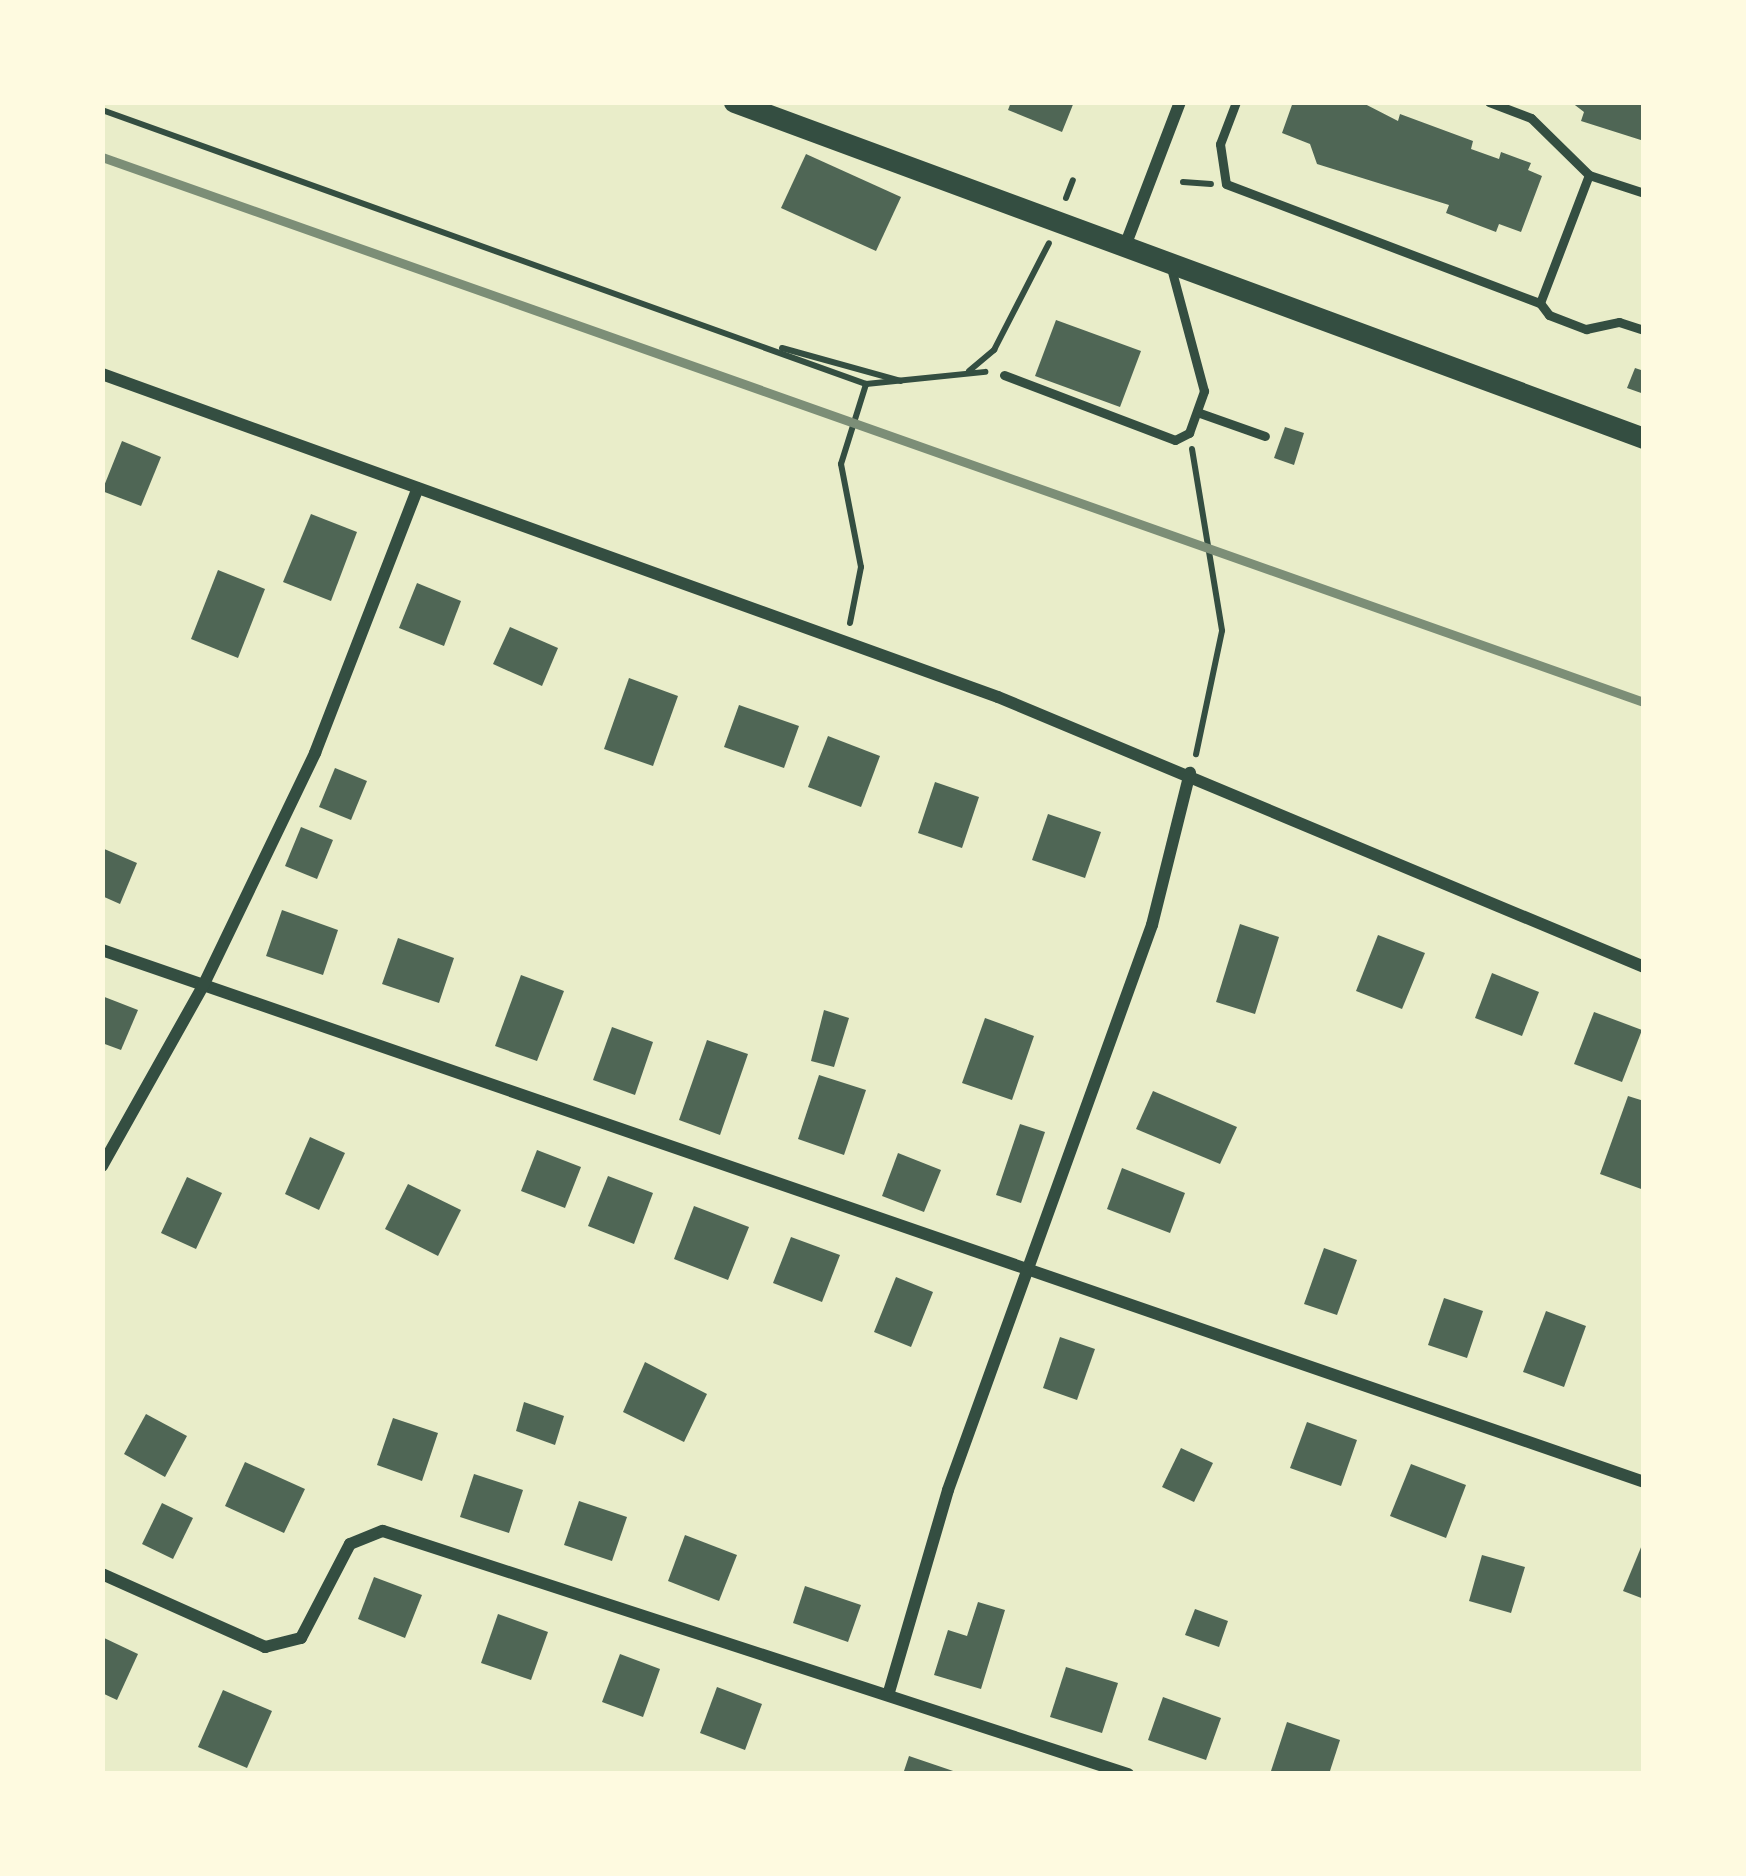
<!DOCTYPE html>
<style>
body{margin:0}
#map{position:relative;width:1746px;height:1876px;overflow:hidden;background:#e9edc9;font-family:"Golos Text",sans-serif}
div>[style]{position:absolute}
.building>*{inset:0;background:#4f6655}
.path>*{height:6px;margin:-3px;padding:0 3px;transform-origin:3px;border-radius:3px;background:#344e41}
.service>*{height:9px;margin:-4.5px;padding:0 4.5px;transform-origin:4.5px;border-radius:4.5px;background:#344e41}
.minor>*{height:12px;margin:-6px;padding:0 6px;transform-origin:6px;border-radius:6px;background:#344e41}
.tertiary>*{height:21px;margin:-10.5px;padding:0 10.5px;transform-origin:10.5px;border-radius:10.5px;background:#344e41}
.rail>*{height:9px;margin:-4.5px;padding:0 4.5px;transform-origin:4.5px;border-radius:4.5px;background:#7c8e77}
span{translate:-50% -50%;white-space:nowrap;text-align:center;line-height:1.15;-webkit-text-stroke:9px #fefae0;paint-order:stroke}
.frame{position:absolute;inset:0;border:105px solid #fefae0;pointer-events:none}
</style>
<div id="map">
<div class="building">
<i style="clip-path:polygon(1011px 102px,1074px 102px,1062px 132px,1008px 110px)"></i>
<i style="clip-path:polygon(1293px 102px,1361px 102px,1398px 121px,1400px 114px,1473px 141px,1471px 149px,1499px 159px,1501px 152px,1531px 163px,1528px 170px,1542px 176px,1521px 232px,1499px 224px,1496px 232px,1446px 213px,1449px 205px,1317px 164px,1310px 144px,1282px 133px)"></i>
<i style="clip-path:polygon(1571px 102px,1644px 102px,1644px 141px,1581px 121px,1584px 112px)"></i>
<i style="clip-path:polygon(806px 154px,901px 197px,876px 251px,781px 208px)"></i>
<i style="clip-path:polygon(1056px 320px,1141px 351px,1120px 407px,1035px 376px)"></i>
<i style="clip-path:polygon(1635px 368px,1644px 371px,1644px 394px,1627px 388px)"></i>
<i style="clip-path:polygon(1285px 427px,1304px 433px,1294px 465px,1274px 458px)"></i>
<i style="clip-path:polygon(122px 441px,161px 457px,141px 506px,102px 491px)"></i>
<i style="clip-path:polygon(311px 514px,357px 532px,331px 601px,283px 582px)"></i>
<i style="clip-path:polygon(218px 570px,265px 589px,238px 658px,191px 639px)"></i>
<i style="clip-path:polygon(417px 583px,461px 601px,444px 646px,399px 628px)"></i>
<i style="clip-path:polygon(510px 627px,558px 648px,542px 686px,493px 664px)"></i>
<i style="clip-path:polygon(629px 678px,678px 696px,653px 766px,604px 749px)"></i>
<i style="clip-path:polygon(739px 705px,799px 726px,784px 768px,724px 747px)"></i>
<i style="clip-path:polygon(828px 736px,880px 756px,861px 807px,808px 787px)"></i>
<i style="clip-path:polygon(335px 768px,367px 781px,351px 820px,319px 807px)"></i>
<i style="clip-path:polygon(935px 782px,979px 797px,962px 848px,918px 833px)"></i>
<i style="clip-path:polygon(1048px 814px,1101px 832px,1085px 878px,1032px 860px)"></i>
<i style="clip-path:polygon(301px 827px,333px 840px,317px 879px,285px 866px)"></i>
<i style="clip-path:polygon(102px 848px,137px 863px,120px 904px,102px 896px)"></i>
<i style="clip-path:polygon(282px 910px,338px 930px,323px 975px,266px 956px)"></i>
<i style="clip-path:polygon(1240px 924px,1279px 937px,1255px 1014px,1216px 1002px)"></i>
<i style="clip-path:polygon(1378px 935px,1425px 953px,1402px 1009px,1356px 991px)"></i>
<i style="clip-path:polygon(398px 938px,454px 958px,439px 1003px,382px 984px)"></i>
<i style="clip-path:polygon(1492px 973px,1539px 992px,1522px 1036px,1475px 1018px)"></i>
<i style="clip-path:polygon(521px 975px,564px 991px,537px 1061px,495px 1046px)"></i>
<i style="clip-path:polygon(102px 996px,138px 1010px,121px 1050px,102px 1043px)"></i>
<i style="clip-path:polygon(824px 1010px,849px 1018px,834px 1067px,811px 1061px)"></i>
<i style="clip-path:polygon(1594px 1012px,1642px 1030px,1622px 1082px,1574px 1064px)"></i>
<i style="clip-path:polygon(985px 1018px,1034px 1036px,1012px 1100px,962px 1083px)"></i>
<i style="clip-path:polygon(612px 1027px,653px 1042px,635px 1095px,593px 1080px)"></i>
<i style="clip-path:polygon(707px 1040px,748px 1054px,720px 1135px,679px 1120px)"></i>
<i style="clip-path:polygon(819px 1075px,866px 1090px,844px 1155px,798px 1139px)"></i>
<i style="clip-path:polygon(1153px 1091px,1237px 1127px,1220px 1164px,1136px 1129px)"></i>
<i style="clip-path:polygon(1628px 1096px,1644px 1101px,1644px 1190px,1600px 1174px)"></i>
<i style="clip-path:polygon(1020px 1124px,1045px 1132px,1021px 1203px,996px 1195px)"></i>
<i style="clip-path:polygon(310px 1137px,345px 1153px,319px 1210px,285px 1194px)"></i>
<i style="clip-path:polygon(537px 1150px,581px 1167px,565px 1208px,521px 1191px)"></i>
<i style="clip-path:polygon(898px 1153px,941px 1170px,924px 1212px,882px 1196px)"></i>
<i style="clip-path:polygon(1122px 1168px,1185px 1193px,1170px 1233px,1107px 1209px)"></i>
<i style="clip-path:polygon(608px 1176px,653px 1193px,634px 1244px,588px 1226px)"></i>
<i style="clip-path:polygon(187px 1177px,222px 1193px,196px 1249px,161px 1233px)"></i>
<i style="clip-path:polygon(408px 1184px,461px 1210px,438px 1256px,385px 1229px)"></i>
<i style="clip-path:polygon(694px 1206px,749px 1227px,728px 1280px,674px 1259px)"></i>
<i style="clip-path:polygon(791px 1237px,840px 1255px,822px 1302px,773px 1283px)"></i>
<i style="clip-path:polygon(1324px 1248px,1357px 1260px,1337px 1315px,1304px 1304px)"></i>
<i style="clip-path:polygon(896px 1277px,933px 1292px,911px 1347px,874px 1332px)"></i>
<i style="clip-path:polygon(1444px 1298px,1483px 1311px,1467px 1358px,1428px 1345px)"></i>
<i style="clip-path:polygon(1546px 1311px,1586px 1326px,1564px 1387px,1523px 1372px)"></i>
<i style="clip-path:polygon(1060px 1337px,1095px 1349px,1077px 1400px,1043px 1388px)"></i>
<i style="clip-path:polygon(645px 1362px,707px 1394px,684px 1442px,623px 1412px)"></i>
<i style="clip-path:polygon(524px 1402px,564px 1416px,555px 1445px,516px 1431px)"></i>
<i style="clip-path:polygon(146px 1414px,187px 1436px,165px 1477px,124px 1454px)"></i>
<i style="clip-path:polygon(393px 1418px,438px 1433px,422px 1481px,377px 1465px)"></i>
<i style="clip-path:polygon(1307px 1422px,1357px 1440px,1341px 1486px,1290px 1468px)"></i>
<i style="clip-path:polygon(1181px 1448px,1213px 1463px,1194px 1502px,1162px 1487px)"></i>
<i style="clip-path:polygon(245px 1462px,305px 1489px,284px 1533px,225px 1506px)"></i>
<i style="clip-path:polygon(1411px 1464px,1466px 1485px,1446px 1538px,1390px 1516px)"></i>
<i style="clip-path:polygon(474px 1474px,523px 1490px,509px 1533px,460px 1517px)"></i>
<i style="clip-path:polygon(579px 1501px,627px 1517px,612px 1561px,564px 1545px)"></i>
<i style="clip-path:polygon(162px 1503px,193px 1518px,173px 1559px,142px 1544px)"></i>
<i style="clip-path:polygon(685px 1535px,737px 1555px,719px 1601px,668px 1581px)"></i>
<i style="clip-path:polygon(1644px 1540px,1644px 1599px,1623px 1591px)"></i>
<i style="clip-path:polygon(1482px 1555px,1525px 1567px,1511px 1613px,1469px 1601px)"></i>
<i style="clip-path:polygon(374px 1577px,422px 1595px,405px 1638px,358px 1619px)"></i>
<i style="clip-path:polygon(805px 1586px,861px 1605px,848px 1642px,793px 1623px)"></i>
<i style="clip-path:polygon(978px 1602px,1005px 1610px,981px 1689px,934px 1675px,948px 1630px,967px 1636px)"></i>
<i style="clip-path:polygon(1195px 1609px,1228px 1621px,1219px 1647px,1185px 1635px)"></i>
<i style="clip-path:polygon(498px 1614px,548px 1632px,531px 1680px,481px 1663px)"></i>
<i style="clip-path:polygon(102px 1637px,138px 1654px,117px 1700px,102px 1693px)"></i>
<i style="clip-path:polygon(620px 1654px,660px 1669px,643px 1717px,602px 1702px)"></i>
<i style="clip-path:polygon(1066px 1667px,1118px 1683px,1102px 1733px,1050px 1717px)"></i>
<i style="clip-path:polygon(717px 1687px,762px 1704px,745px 1750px,700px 1733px)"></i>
<i style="clip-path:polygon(223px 1690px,272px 1711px,247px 1768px,198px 1747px)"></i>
<i style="clip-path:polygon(1163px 1697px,1221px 1718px,1206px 1760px,1148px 1740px)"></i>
<i style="clip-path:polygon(1287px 1722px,1340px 1740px,1329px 1774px,1270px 1774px)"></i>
<i style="clip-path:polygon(909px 1756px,959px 1773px,959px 1774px,903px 1774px)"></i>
</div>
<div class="path">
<i style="left:102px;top:110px;width:812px;rotate:19.73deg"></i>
<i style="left:866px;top:384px;width:120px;rotate:-5.8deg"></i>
<i style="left:1183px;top:182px;width:28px;rotate:4deg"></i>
<i style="left:1066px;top:198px;width:19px;rotate:-69deg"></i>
<i style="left:782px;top:348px;width:123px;rotate:15.5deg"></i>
<i style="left:969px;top:371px;width:33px;rotate:-40deg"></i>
<i style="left:994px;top:350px;width:120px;rotate:-62.8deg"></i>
<i style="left:1192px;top:449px;width:184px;rotate:80.6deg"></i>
<i style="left:1222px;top:631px;width:126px;rotate:101.9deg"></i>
<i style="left:850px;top:623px;width:57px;rotate:-78.9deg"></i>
<i style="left:861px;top:567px;width:105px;rotate:-101deg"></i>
<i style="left:841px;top:464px;width:84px;rotate:-72.6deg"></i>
</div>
<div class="service">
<i style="left:1236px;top:102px;width:45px;rotate:110.9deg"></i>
<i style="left:1220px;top:144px;width:40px;rotate:81.5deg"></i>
<i style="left:1226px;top:184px;width:336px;rotate:20.8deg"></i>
<i style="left:1540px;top:303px;width:15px;rotate:53deg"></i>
<i style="left:1549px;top:315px;width:40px;rotate:21deg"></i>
<i style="left:1586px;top:329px;width:34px;rotate:-12deg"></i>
<i style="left:1619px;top:322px;width:26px;rotate:18deg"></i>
<i style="left:1489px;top:102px;width:45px;rotate:20.9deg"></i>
<i style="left:1531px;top:118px;width:81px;rotate:44.5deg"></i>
<i style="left:1589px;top:175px;width:58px;rotate:18.1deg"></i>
<i style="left:1540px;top:303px;width:137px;rotate:-69.1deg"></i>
<i style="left:1004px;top:375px;width:183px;rotate:20.8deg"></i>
<i style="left:1175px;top:440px;width:16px;rotate:-27deg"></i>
<i style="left:1189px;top:433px;width:45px;rotate:-70.3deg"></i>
<i style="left:1204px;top:391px;width:127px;rotate:-105deg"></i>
<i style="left:1197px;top:412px;width:72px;rotate:19.4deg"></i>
</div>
<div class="minor">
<i style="left:1125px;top:246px;width:154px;rotate:-69.1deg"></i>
<i style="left:102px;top:374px;width:952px;rotate:19.82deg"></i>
<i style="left:998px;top:697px;width:700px;rotate:22.68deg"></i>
<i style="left:102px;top:950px;width:1631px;rotate:19.03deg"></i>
<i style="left:102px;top:1166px;width:206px;rotate:-60.7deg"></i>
<i style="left:203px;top:986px;width:259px;rotate:-64.3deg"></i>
<i style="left:315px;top:753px;width:284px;rotate:-68.8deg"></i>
<i style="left:102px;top:1574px;width:179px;rotate:24.1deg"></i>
<i style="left:265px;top:1647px;width:37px;rotate:-14deg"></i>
<i style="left:301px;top:1638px;width:106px;rotate:-62.5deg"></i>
<i style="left:350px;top:1544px;width:35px;rotate:-22deg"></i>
<i style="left:383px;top:1531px;width:784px;rotate:18.07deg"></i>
<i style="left:889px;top:1692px;width:210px;rotate:-73.7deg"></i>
<i style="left:948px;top:1490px;width:601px;rotate:-70.15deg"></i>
<i style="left:1152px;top:925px;width:157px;rotate:-76deg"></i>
</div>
<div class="tertiary">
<i style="left:734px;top:102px;width:970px;rotate:20.27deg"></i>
</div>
<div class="rail">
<i style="left:102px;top:157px;width:1635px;rotate:19.47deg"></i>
</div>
<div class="frame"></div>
</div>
